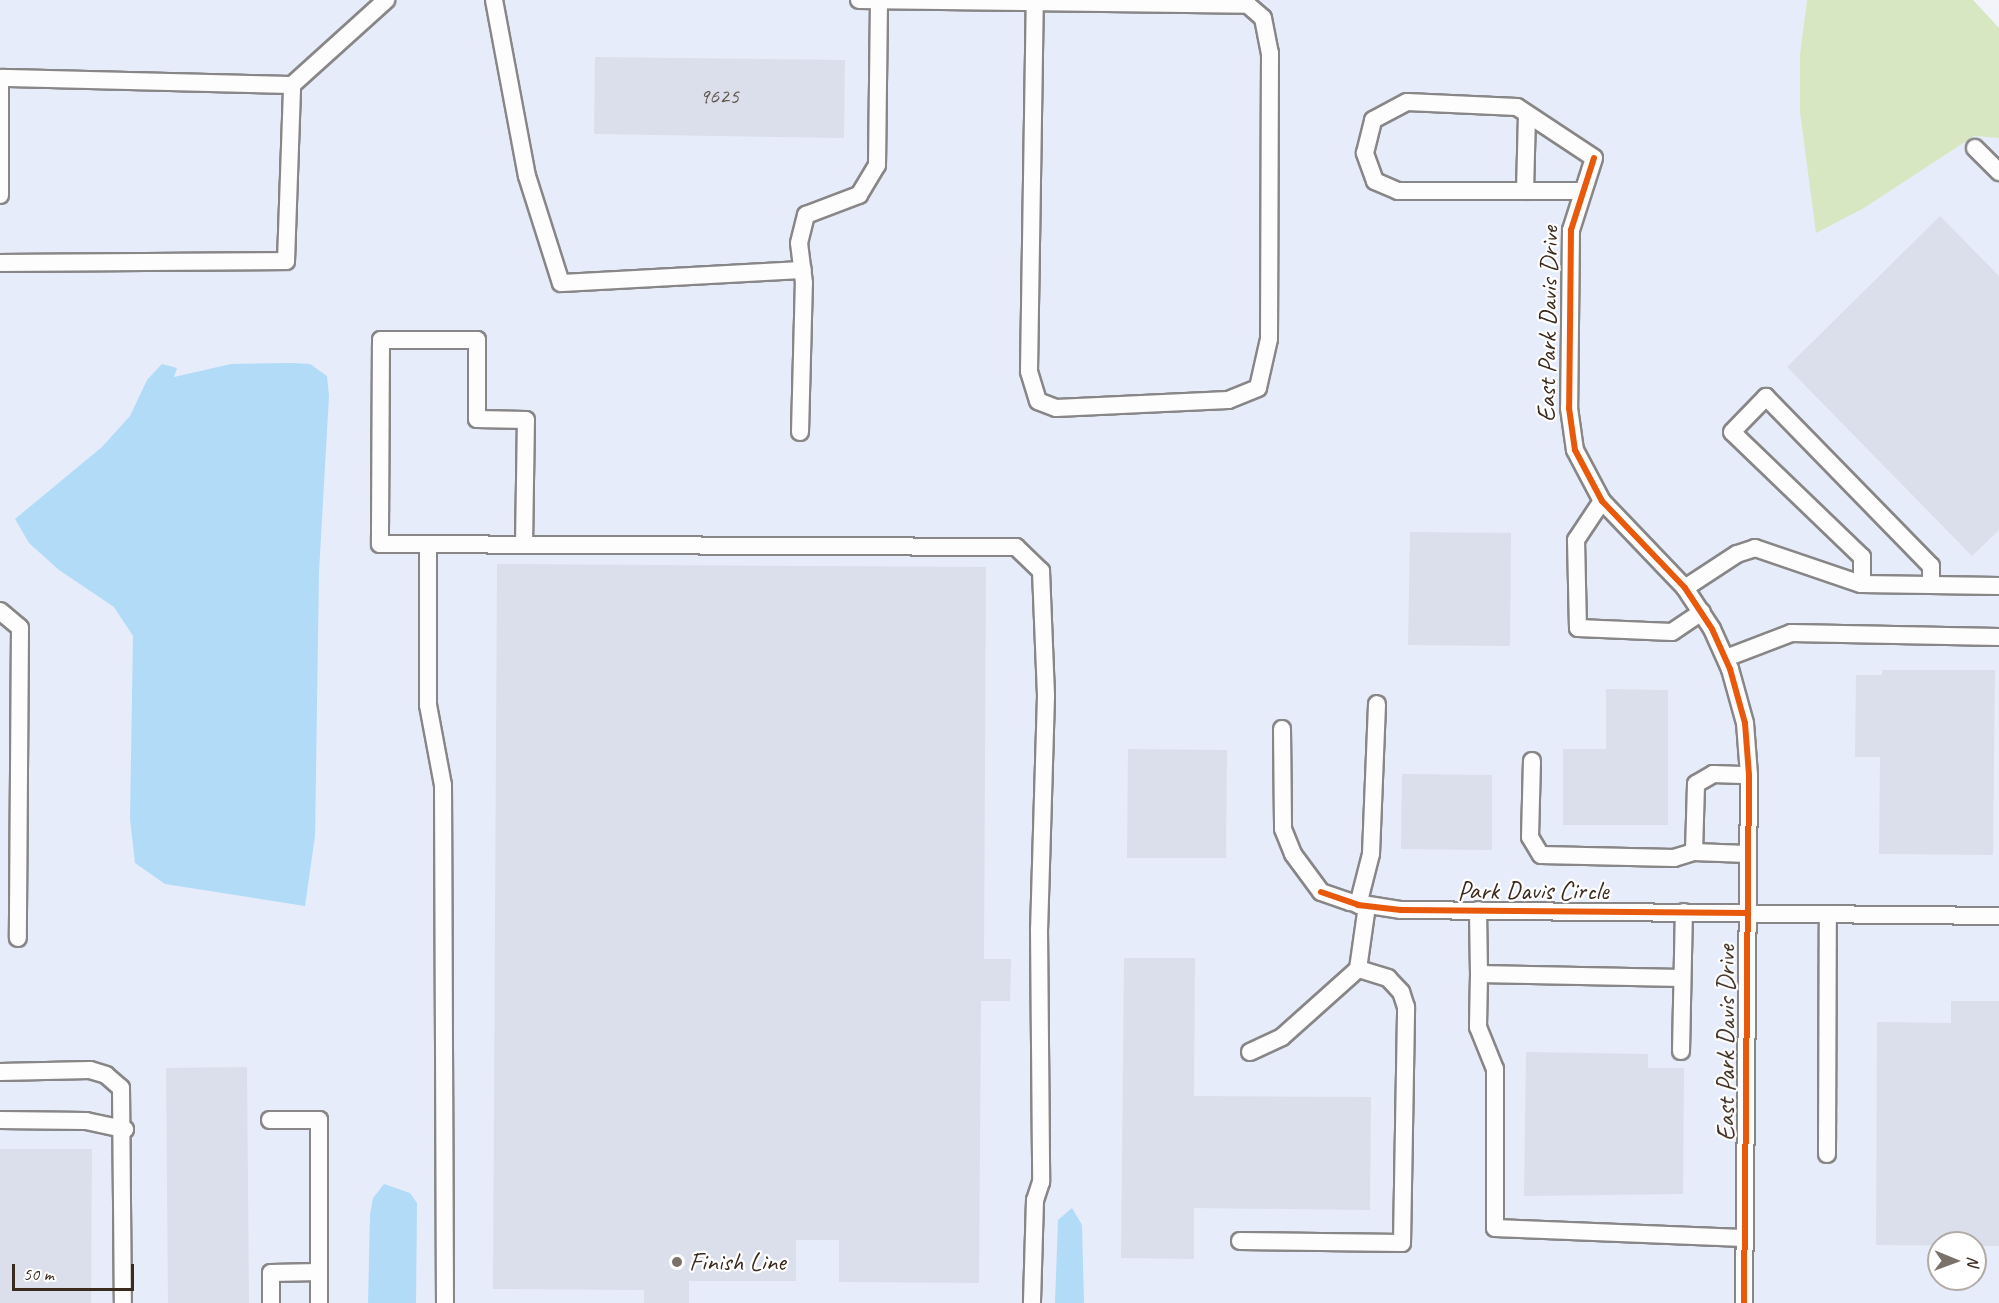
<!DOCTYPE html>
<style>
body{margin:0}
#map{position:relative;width:1999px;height:1303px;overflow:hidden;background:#f2f4fa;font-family:Caveat,sans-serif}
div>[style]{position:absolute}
.built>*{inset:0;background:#e6ecfa}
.green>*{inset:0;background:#d6e7c2}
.water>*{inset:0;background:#b2dbf8}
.building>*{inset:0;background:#dadfeb}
.roads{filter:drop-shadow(2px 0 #888686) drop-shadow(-2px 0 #888686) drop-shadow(0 2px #888686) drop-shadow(0 -2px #888686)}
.minor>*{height:16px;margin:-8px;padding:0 8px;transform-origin:8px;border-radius:8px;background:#fdfdfe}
.cycleway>*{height:6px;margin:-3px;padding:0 3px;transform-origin:3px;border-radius:3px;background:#e8590c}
.dots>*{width:16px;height:16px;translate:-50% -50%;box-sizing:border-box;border:3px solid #fff;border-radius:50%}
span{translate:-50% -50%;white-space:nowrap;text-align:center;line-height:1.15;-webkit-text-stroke:4.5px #fff;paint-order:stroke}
.number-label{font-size:22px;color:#635751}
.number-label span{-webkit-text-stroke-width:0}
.street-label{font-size:26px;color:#3b2a1e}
.poi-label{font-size:26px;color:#3b2a1e}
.left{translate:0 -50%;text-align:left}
.north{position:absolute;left:1927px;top:1231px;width:60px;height:60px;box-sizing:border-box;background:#fff;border:2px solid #b1aaa5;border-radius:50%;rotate:91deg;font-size:16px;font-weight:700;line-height:24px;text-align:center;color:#3b2a1e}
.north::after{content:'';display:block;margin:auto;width:21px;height:27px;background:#7b716b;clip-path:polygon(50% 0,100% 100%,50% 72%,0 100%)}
.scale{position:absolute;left:12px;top:1264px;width:122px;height:27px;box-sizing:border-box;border:3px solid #3b2a1e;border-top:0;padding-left:8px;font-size:18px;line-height:21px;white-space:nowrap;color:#3b2a1e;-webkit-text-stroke:4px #fff;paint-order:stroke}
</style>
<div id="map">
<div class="built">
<i style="clip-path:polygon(evenodd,0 0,1807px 0,1800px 54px,1800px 112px,1864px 208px,1974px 136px,1999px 138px,1999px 1303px,0 1303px,0 0,1939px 1243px,1975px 1243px,1975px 1279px,1939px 1279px,1939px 1243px)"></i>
</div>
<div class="green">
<i style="clip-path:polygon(1807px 0,1973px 0,1999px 28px,1999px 138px,1974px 136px,1864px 208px,1816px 233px,1800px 112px,1800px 54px)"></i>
</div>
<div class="water">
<i style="clip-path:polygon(292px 363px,310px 364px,327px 376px,329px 396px,319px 572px,315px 836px,305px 906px,165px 884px,135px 863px,130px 819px,133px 636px,114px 607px,59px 570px,29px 543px,15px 519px,102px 447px,130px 416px,147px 380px,162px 364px,177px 368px,174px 377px,231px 364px)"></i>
<i style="clip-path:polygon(384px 1184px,410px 1193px,417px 1203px,416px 1303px,368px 1303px,370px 1215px,373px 1198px)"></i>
<i style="clip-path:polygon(1072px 1208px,1082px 1225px,1084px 1303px,1055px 1303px,1058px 1220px)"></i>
</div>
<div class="building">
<i style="clip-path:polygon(595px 57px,845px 60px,844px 138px,594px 134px)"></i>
<i style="clip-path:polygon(1940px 216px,1999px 276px,1999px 530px,1972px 556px,1787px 367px)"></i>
<i style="clip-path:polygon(1410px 532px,1511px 533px,1510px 646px,1408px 645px)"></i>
<i style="clip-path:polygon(497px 564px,986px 567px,984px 959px,1011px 959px,1010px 1001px,981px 1001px,979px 1283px,839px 1282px,839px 1240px,796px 1240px,796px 1281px,689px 1281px,689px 1303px,644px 1303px,644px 1290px,493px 1289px)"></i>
<i style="clip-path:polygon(1882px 670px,1995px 670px,1993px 855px,1879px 854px,1880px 757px,1855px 757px,1856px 675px,1882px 675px)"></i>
<i style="clip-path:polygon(1606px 689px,1668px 690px,1668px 825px,1563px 825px,1563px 749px,1606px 749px)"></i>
<i style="clip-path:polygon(1128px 749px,1227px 750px,1226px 858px,1127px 858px)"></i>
<i style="clip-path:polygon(1402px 774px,1492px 775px,1492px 850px,1401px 849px)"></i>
<i style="clip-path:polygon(1124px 958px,1195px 958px,1194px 1096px,1371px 1097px,1370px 1210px,1194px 1208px,1194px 1259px,1121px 1258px)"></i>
<i style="clip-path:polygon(1951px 1001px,1999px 1001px,1999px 1246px,1876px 1245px,1877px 1022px,1951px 1023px)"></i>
<i style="clip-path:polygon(1526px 1052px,1648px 1054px,1648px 1068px,1684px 1068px,1683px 1194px,1524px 1196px)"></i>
<i style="clip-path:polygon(247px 1067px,249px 1303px,168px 1303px,166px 1068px)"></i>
<i style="clip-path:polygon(0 1149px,92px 1149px,91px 1303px,0 1303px)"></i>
</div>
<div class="roads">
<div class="minor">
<i style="left:494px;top:0;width:179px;rotate:79.4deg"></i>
<i style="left:527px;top:176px;width:112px;rotate:72.4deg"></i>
<i style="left:561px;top:283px;width:242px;rotate:-3.1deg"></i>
<i style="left:859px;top:0;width:389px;rotate:0.7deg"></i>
<i style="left:1248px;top:5px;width:20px;rotate:41deg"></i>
<i style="left:1263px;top:18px;width:36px;rotate:79deg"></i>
<i style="left:1270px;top:53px;width:286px;rotate:90.2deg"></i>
<i style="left:1269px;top:339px;width:50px;rotate:102.7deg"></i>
<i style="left:1258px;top:388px;width:32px;rotate:158deg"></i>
<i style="left:1228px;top:400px;width:172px;rotate:177.3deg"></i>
<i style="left:1056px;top:408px;width:19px;rotate:-159deg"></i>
<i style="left:1038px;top:401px;width:31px;rotate:-107deg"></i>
<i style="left:1029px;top:371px;width:368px;rotate:-89.1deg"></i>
<i style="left:0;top:78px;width:117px;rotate:90deg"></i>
<i style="left:292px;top:85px;width:127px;rotate:-42.1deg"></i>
<i style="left:1975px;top:148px;width:34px;rotate:45deg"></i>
<i style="left:1525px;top:191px;width:76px;rotate:-88.5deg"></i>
<i style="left:1581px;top:191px;width:183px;rotate:180deg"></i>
<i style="left:1398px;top:191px;width:25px;rotate:-157deg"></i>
<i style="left:1375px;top:181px;width:30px;rotate:-110deg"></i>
<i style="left:1365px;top:153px;width:34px;rotate:-76deg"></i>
<i style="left:1373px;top:120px;width:38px;rotate:-28deg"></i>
<i style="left:1407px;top:102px;width:110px;rotate:2.6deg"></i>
<i style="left:1517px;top:107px;width:92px;rotate:33.5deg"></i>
<i style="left:1594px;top:158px;width:76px;rotate:107.7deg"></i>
<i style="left:1571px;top:230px;width:178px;rotate:90.6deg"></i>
<i style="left:1569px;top:408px;width:42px;rotate:81.9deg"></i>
<i style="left:1575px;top:450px;width:58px;rotate:62.1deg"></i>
<i style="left:1602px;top:501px;width:120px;rotate:46.3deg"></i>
<i style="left:1685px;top:588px;width:49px;rotate:56.6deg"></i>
<i style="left:1712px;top:629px;width:44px;rotate:65.8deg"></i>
<i style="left:1730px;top:669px;width:56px;rotate:74.5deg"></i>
<i style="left:1745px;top:723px;width:52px;rotate:85.6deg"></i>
<i style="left:1749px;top:775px;width:528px;rotate:90.54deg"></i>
<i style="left:0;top:263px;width:286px;rotate:-0.4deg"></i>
<i style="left:286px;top:261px;width:176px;rotate:-88deg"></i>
<i style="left:292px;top:85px;width:289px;rotate:-178.6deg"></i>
<i style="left:800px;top:432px;width:149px;rotate:-88.5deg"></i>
<i style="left:804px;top:283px;width:40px;rotate:-97.1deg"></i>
<i style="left:799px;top:243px;width:29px;rotate:-76deg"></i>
<i style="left:806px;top:215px;width:57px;rotate:-20.7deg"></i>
<i style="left:859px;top:195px;width:35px;rotate:-59deg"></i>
<i style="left:877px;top:165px;width:163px;rotate:-89.3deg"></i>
<i style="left:1602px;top:501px;width:47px;rotate:123.7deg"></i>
<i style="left:1576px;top:540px;width:88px;rotate:88.7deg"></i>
<i style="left:1578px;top:628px;width:94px;rotate:2.4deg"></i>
<i style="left:1672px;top:632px;width:36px;rotate:-34deg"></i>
<i style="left:428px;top:544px;width:161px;rotate:90deg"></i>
<i style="left:428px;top:705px;width:81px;rotate:79.4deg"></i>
<i style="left:443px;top:785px;width:518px;rotate:89.78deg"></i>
<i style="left:524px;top:545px;width:125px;rotate:-89.1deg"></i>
<i style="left:526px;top:420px;width:49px;rotate:-178.8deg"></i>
<i style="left:477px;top:419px;width:79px;rotate:-90deg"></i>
<i style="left:477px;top:340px;width:96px;rotate:180deg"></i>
<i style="left:381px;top:340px;width:204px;rotate:90.3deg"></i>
<i style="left:380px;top:544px;width:636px;rotate:0.27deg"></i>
<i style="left:1016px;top:547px;width:35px;rotate:44deg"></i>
<i style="left:1041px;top:571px;width:125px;rotate:87.7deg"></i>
<i style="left:1046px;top:696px;width:233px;rotate:91.7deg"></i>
<i style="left:1039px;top:929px;width:253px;rotate:89.5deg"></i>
<i style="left:1041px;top:1182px;width:19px;rotate:108deg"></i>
<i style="left:1035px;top:1200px;width:103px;rotate:91.7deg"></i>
<i style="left:1862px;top:584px;width:27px;rotate:-90deg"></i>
<i style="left:1862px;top:557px;width:180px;rotate:-136.1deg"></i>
<i style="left:1732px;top:432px;width:49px;rotate:-45.8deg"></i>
<i style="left:1766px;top:397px;width:236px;rotate:45.7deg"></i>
<i style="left:1931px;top:566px;width:19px;rotate:90deg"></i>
<i style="left:1685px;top:588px;width:62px;rotate:-33.2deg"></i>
<i style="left:1737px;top:554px;width:19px;rotate:-18deg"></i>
<i style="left:1755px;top:548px;width:112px;rotate:18.8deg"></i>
<i style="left:1861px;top:584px;width:138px;rotate:0.8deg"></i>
<i style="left:0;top:611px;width:26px;rotate:40deg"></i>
<i style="left:20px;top:628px;width:310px;rotate:90.4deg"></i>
<i style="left:1726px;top:658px;width:70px;rotate:-21deg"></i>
<i style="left:1791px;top:633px;width:208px;rotate:1.1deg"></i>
<i style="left:1282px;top:729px;width:100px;rotate:89.4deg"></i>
<i style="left:1283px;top:829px;width:27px;rotate:68deg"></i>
<i style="left:1293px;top:854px;width:47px;rotate:53.6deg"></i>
<i style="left:1321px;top:892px;width:31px;rotate:19deg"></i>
<i style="left:1350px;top:902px;width:52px;rotate:8.9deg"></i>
<i style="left:1401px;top:910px;width:598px;rotate:0.57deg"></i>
<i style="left:1532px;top:761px;width:76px;rotate:91.5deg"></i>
<i style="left:1530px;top:837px;width:21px;rotate:59deg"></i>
<i style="left:1541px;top:855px;width:133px;rotate:1.3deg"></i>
<i style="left:1674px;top:858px;width:21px;rotate:-17deg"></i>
<i style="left:1747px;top:854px;width:53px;rotate:-177.8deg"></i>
<i style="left:1694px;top:852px;width:68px;rotate:-88.3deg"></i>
<i style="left:1696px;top:784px;width:20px;rotate:-30deg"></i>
<i style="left:1713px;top:774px;width:36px;rotate:2deg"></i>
<i style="left:1358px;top:905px;width:53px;rotate:-75.7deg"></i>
<i style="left:1371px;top:854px;width:150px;rotate:-87.7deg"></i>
<i style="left:1478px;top:910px;width:64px;rotate:89.1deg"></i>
<i style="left:1479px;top:974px;width:203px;rotate:1.1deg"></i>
<i style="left:1479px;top:974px;width:53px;rotate:91.1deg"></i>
<i style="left:1478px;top:1027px;width:45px;rotate:68deg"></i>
<i style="left:1495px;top:1069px;width:159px;rotate:90deg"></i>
<i style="left:1495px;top:1228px;width:249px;rotate:2.3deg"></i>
<i style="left:1681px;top:1051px;width:139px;rotate:-88.8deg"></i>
<i style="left:1250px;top:1052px;width:35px;rotate:-25deg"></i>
<i style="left:1282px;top:1037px;width:102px;rotate:-41.8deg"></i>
<i style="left:0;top:1072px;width:90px;rotate:-1.3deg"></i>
<i style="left:90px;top:1070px;width:17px;rotate:17deg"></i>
<i style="left:106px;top:1075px;width:20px;rotate:41deg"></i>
<i style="left:121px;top:1088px;width:215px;rotate:89.5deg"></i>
<i style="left:0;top:1120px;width:86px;rotate:0.7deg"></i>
<i style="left:86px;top:1121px;width:40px;rotate:12deg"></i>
<i style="left:270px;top:1120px;width:49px"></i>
<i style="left:319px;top:1120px;width:183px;rotate:90deg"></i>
<i style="left:1827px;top:1154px;width:240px;rotate:-89.8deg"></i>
<i style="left:1240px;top:1241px;width:162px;rotate:0.7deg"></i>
<i style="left:1402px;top:1243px;width:236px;rotate:-89deg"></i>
<i style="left:1406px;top:1007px;width:16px;rotate:-108deg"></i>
<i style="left:1401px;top:992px;width:19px;rotate:-133deg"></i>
<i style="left:1388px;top:978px;width:31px;rotate:-163deg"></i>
<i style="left:1358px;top:969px;width:64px;rotate:-81.9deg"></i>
<i style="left:271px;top:1303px;width:30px;rotate:-90deg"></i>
<i style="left:271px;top:1273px;width:48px;rotate:-1.2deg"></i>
</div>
</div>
<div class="cycleway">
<i style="left:1594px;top:158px;width:76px;rotate:107.7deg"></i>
<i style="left:1571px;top:230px;width:178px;rotate:90.6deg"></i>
<i style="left:1569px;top:408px;width:42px;rotate:81.9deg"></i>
<i style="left:1575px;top:450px;width:58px;rotate:62.1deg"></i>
<i style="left:1602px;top:501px;width:120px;rotate:46.3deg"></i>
<i style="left:1685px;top:588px;width:49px;rotate:56.6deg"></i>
<i style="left:1712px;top:629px;width:44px;rotate:65.8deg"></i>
<i style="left:1730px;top:669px;width:56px;rotate:74.5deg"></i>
<i style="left:1745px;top:723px;width:52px;rotate:85.6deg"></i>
<i style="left:1749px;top:775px;width:528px;rotate:90.54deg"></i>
<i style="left:1321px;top:892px;width:39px;rotate:19deg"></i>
<i style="left:1358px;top:905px;width:43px;rotate:6.6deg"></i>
<i style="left:1401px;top:910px;width:346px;rotate:0.5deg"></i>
</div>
<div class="dots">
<i style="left:677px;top:1262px;background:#7b716b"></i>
</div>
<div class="number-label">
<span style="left:719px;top:97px">9625</span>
</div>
<div class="street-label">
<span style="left:1548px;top:324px;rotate:-89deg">East Park Davis Drive</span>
<span style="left:1533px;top:891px">Park Davis Circle</span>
<span style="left:1726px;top:1043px;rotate:-90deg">East Park Davis Drive</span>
</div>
<div class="poi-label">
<span class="left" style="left:689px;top:1262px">Finish Line</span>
</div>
<div class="north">N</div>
<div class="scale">50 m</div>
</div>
